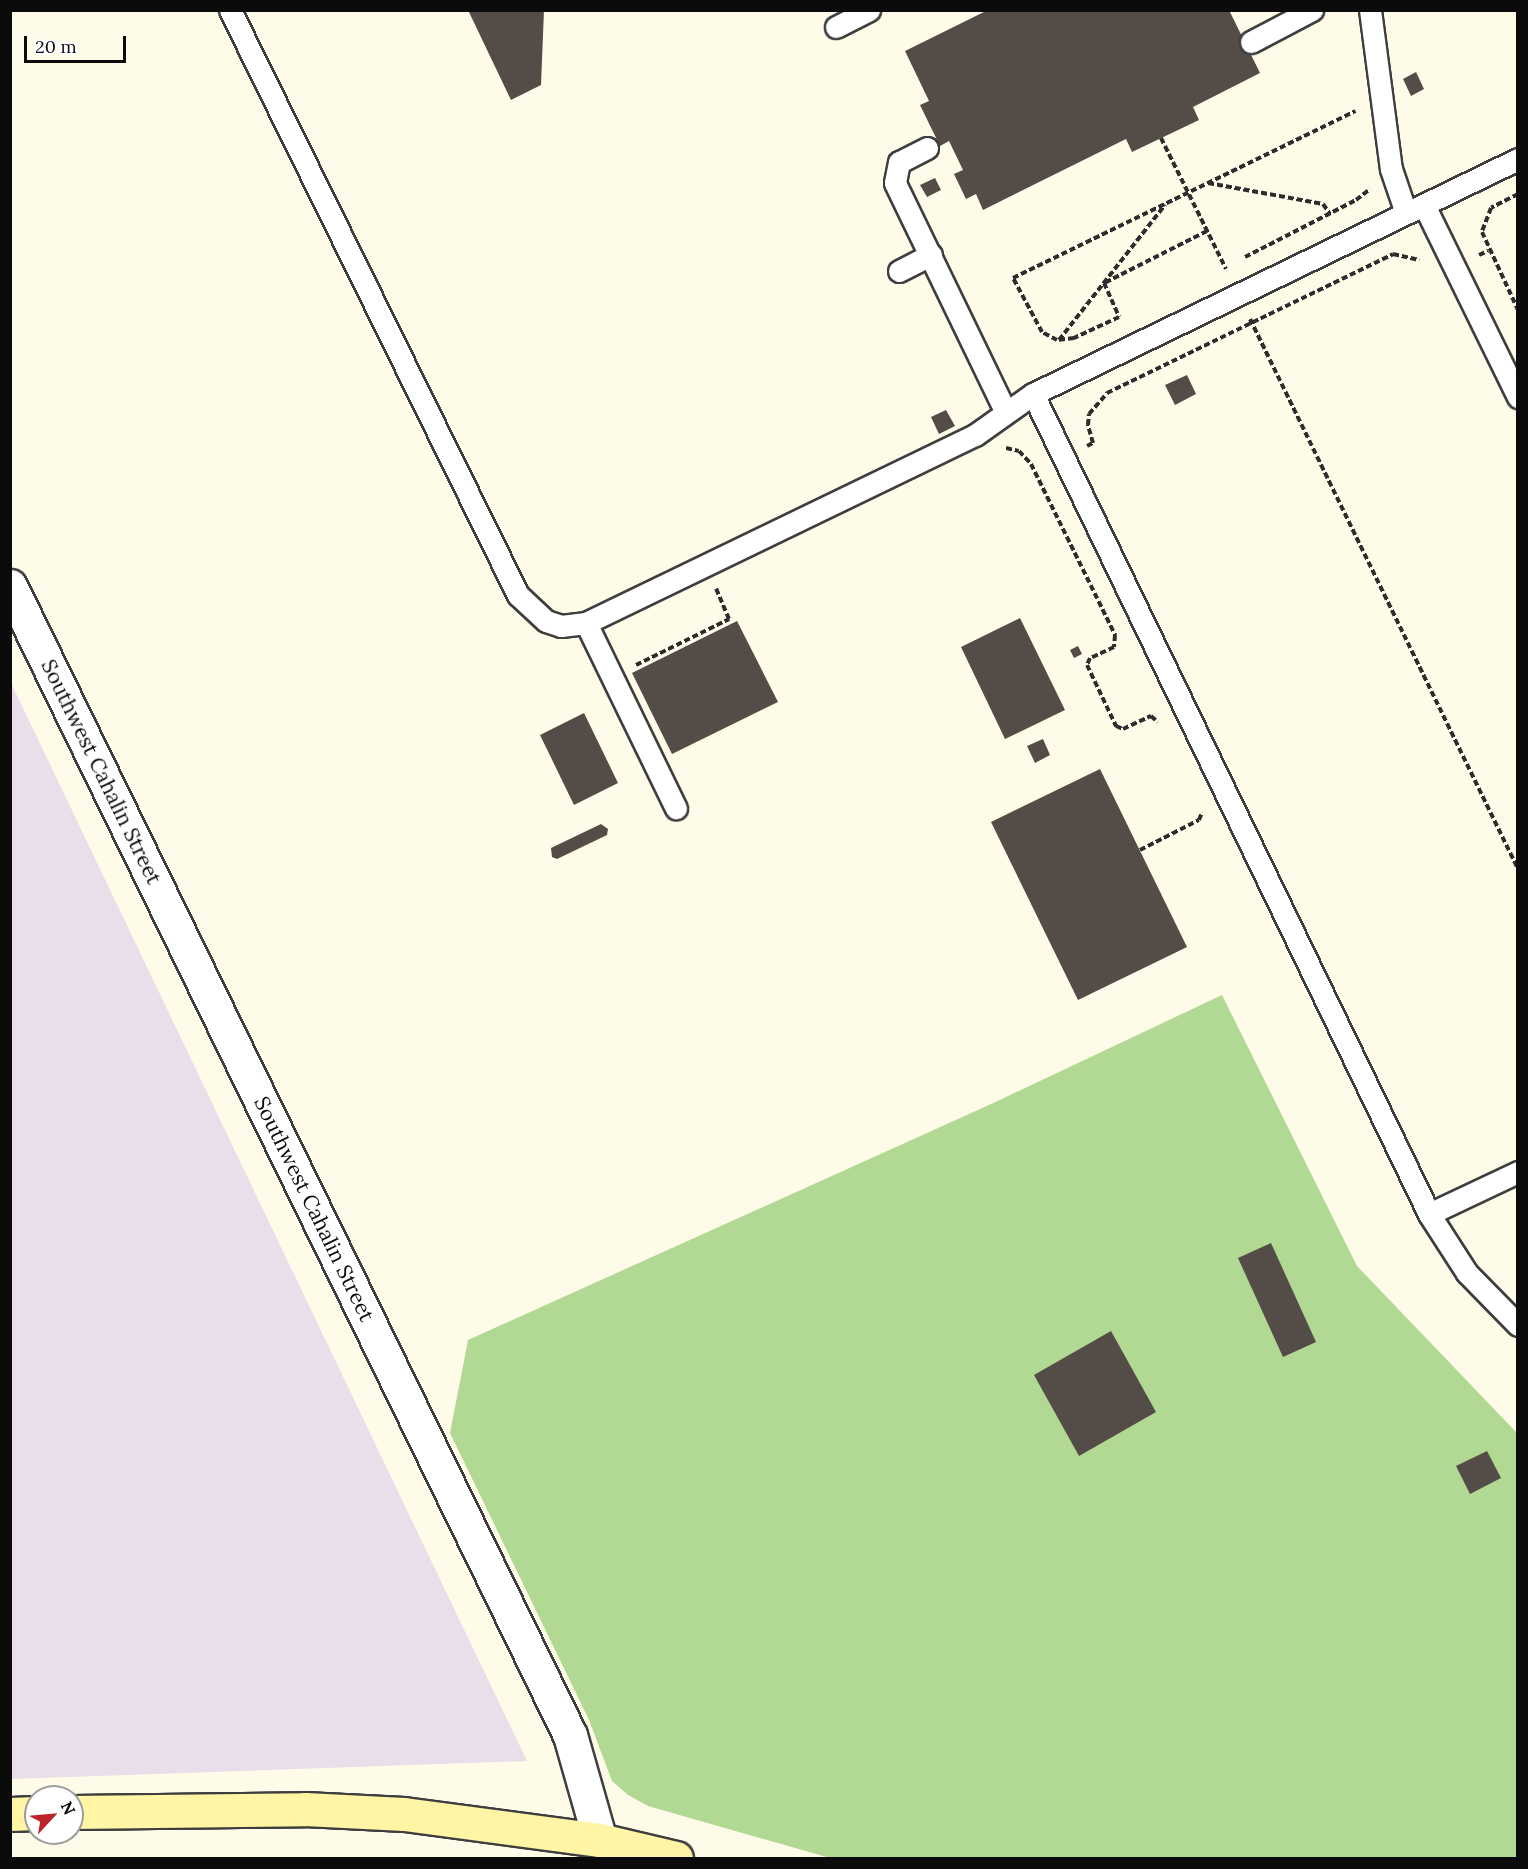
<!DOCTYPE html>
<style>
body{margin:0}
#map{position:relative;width:1528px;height:1869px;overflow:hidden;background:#fffbe9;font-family:Lora,serif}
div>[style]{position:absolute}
.industrial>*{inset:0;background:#e9deea}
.forest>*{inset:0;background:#b2d993}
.building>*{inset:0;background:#534c47}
.path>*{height:4px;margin-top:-2px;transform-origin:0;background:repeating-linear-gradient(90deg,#2d2d2d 0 6px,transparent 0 9px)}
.roads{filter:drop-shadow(2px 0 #3e3e3e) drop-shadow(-2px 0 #3e3e3e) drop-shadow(0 2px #3e3e3e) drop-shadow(0 -2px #3e3e3e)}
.service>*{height:21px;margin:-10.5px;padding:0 10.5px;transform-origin:10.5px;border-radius:10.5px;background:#fff}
.minor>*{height:33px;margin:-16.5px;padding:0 16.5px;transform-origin:16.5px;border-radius:16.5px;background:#fff}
.secondary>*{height:33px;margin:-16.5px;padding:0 16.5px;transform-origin:16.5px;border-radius:16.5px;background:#fff5a4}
span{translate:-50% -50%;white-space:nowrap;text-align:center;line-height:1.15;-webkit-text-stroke:6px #fff;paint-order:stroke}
.street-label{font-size:21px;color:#0b0b0b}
.frame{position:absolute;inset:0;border:12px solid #0b0b0b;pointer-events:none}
.north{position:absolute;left:24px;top:1785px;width:60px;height:60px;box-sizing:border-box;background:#fff;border:2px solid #9d9d9d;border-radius:50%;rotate:64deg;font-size:16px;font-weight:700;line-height:24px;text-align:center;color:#0b0b0b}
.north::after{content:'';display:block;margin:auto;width:21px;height:27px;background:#ba242a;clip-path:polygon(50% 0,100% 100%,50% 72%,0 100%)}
.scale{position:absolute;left:24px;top:36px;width:102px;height:27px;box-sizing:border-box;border:3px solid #0b0b0b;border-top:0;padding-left:8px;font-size:18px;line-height:21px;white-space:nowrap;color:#0b0b0b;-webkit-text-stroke:4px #fff;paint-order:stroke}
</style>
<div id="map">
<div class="industrial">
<i style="clip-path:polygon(10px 683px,11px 683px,527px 1761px,11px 1779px)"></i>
</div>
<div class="forest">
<i style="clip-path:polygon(1222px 995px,1357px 1266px,1517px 1433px,1517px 1858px,830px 1858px,648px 1806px,628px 1795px,612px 1781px,589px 1720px,450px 1433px,468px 1340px,989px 1105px)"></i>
</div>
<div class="building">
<i style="clip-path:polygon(468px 10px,544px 10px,541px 85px,511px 100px)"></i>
<i style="clip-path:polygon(988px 10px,1229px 10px,1260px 73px,1193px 107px,1199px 120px,1132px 152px,1126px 139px,983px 210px,976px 194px,966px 199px,954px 174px,963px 170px,949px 141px,940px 146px,920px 105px,929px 101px,905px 51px)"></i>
<i style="clip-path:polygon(1416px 72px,1424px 89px,1411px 96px,1403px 79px)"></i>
<i style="clip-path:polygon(935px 178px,941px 190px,927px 197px,920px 185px)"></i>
<i style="clip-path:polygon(1187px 375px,1196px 394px,1175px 405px,1165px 385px)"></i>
<i style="clip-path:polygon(946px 410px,955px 426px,939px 434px,931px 417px)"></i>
<i style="clip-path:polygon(1020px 618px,1065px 710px,1005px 739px,961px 647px)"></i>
<i style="clip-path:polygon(737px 621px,778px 702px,672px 754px,632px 673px)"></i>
<i style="clip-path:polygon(1078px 646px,1082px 654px,1074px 658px,1070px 650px)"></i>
<i style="clip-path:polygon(584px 713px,618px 783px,574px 805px,540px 735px)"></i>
<i style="clip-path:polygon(1043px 739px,1050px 755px,1035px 763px,1027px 746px)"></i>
<i style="clip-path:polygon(1100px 769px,1187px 947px,1078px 1000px,991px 822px)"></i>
<i style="clip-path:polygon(601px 824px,608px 829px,607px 835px,557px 859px,552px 857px,551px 848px)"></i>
<i style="clip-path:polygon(1271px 1243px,1316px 1342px,1283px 1357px,1238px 1258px)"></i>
<i style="clip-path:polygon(1111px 1331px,1156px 1412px,1079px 1456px,1034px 1375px)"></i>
<i style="clip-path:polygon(1487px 1451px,1501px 1478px,1470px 1494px,1456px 1466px)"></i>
</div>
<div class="path">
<i style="left:1161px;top:138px;width:146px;rotate:63.6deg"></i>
<i style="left:1208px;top:183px;width:117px;rotate:10.3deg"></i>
<i style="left:1323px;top:204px;width:12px;rotate:55deg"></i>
<i style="left:1518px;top:194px;width:30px;rotate:153deg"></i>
<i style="left:1491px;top:208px;width:26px;rotate:111deg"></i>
<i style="left:1482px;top:232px;width:86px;rotate:65.2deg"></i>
<i style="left:1207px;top:231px;width:115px;rotate:153.2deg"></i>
<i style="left:1104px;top:283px;width:37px;rotate:66deg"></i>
<i style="left:1119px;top:317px;width:50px;rotate:155deg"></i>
<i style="left:1074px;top:338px;width:17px;rotate:173deg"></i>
<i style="left:1057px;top:340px;width:17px;rotate:-152deg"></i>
<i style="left:1042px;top:332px;width:61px;rotate:-118.2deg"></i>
<i style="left:1013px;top:278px;width:381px;rotate:-26deg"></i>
<i style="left:1479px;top:255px;width:10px;rotate:-24deg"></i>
<i style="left:1245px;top:257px;width:125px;rotate:-27.2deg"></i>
<i style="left:1356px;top:200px;width:18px;rotate:-38deg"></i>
<i style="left:1250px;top:319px;width:612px;rotate:64.02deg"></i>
<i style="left:1059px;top:340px;width:172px;rotate:-51.9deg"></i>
<i style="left:1087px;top:446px;width:7px;rotate:-27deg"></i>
<i style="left:1093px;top:443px;width:19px;rotate:-106deg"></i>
<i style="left:1088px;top:425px;width:11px;rotate:-85deg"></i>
<i style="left:1089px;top:414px;width:28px;rotate:-49deg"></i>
<i style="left:1107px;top:393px;width:318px;rotate:-25.9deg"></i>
<i style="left:1393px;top:254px;width:27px;rotate:13deg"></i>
<i style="left:1006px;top:448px;width:13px;rotate:13deg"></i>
<i style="left:1019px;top:451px;width:18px;rotate:47deg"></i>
<i style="left:1031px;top:464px;width:191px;rotate:63.8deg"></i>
<i style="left:1115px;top:635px;width:12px;rotate:95deg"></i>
<i style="left:1114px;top:647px;width:26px;rotate:155deg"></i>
<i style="left:1090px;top:658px;width:8px;rotate:113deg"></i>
<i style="left:1087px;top:665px;width:68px;rotate:64.6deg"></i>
<i style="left:1116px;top:726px;width:8px;rotate:23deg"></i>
<i style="left:1123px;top:729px;width:31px;rotate:-25deg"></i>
<i style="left:1151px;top:716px;width:9px;rotate:41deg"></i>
<i style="left:636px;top:665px;width:104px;rotate:-26.3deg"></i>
<i style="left:729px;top:619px;width:33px;rotate:-113deg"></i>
<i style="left:1140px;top:850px;width:66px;rotate:-27deg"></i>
<i style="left:1199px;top:820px;width:9px;rotate:-69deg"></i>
</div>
<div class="roads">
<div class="service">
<i style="left:230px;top:10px;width:652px;rotate:63.79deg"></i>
<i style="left:518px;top:595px;width:38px;rotate:43deg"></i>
<i style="left:546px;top:621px;width:16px;rotate:18deg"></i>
<i style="left:561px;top:626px;width:25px;rotate:-7deg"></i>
<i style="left:586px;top:623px;width:432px;rotate:-25.8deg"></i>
<i style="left:975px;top:435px;width:71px;rotate:-35.3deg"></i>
<i style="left:1033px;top:394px;width:539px;rotate:-25.85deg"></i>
<i style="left:1370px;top:10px;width:160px;rotate:82.5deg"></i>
<i style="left:1391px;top:169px;width:46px;rotate:71.2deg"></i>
<i style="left:836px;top:27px;width:37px;rotate:-27deg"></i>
<i style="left:1251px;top:42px;width:69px;rotate:-27.7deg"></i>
<i style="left:927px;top:148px;width:31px;rotate:153deg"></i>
<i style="left:899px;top:162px;width:21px;rotate:101deg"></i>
<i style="left:895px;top:183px;width:255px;rotate:64.2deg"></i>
<i style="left:1424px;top:205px;width:214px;rotate:63.9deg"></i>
<i style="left:899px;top:271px;width:36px;rotate:-27deg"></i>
<i style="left:1033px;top:394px;width:911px;rotate:64.22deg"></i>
<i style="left:1429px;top:1214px;width:70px;rotate:57.2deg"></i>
<i style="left:1467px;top:1273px;width:73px;rotate:45.6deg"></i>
<i style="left:586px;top:623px;width:206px;rotate:64.1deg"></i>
<i style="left:1429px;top:1214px;width:98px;rotate:-25.3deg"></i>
</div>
<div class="minor">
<i style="left:10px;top:586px;width:1278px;rotate:64.02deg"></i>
<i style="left:570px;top:1735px;width:109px;rotate:74.1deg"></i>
</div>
<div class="secondary">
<i style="left:72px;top:1812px;width:233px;rotate:-0.7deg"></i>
<i style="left:305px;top:1809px;width:99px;rotate:2.9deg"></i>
<i style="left:404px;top:1814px;width:198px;rotate:7.6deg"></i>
<i style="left:600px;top:1840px;width:78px;rotate:13.3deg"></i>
<i style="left:10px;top:1814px;width:26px;rotate:-2deg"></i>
</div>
</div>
<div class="street-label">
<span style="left:101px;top:772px;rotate:64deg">Southwest Cahalin Street</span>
<span style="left:314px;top:1209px;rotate:64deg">Southwest Cahalin Street</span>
</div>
<div class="frame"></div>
<div class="north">N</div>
<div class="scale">20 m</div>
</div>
